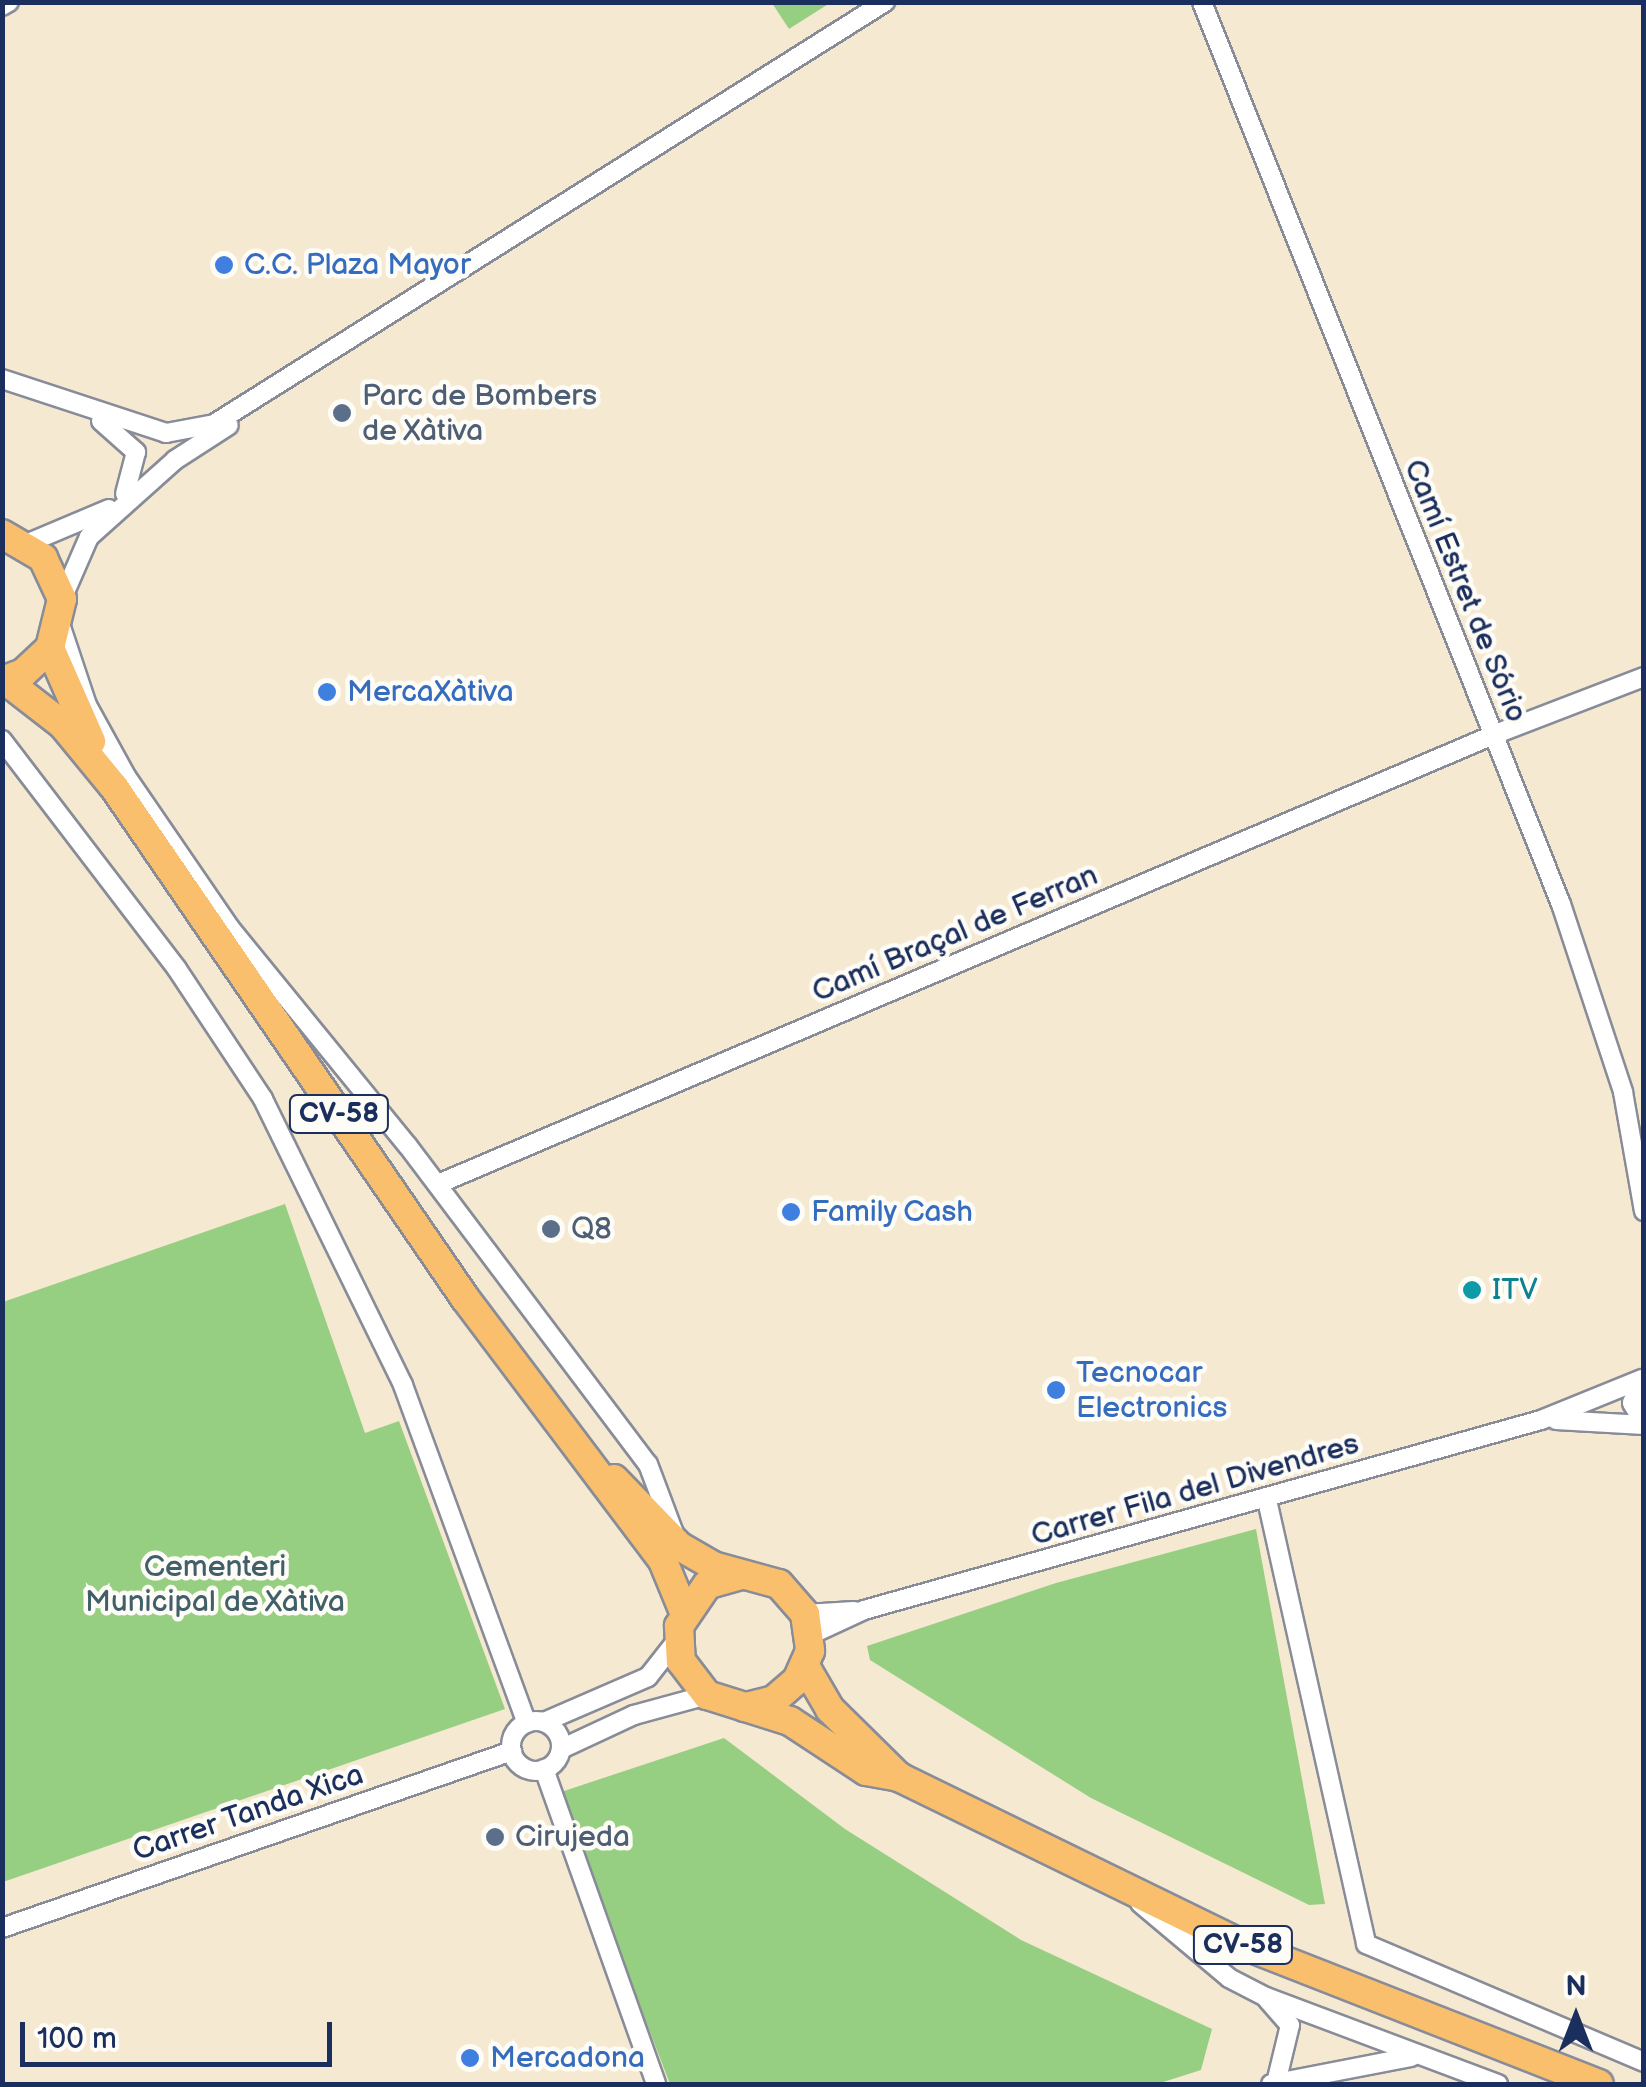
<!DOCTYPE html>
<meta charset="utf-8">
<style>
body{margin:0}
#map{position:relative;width:1646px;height:2087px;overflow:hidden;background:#f5e9d2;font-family:"Balsamiq Sans",sans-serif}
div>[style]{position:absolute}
.green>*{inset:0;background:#97cf82}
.roads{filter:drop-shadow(2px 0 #888c98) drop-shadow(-2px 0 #888c98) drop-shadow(0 2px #888c98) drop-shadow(0 -2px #888c98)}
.street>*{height:18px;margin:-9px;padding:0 9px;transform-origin:9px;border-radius:9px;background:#fff}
.street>.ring{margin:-9px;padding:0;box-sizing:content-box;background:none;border:18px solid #fff;border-radius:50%}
.primary>*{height:28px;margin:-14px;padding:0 14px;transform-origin:14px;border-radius:14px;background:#f9bf6d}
.dots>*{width:28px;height:28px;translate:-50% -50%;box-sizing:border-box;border:5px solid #fdfcf7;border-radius:50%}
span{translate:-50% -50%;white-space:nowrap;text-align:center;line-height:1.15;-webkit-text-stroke:9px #fdfcf7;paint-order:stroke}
.shield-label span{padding:2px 8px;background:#fdfcf7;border:2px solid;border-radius:8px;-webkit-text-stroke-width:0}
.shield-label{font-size:28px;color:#1b2f5e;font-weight:700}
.shop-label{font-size:30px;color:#366cbe}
.left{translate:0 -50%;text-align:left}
.service-label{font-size:30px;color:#4e5e75}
.street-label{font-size:30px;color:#1b2f5e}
.culture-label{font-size:30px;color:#0d838f}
.park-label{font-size:30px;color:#405f69}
.frame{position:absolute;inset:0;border:5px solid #1b2f5e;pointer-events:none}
.north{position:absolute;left:1526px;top:1967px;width:100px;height:100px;-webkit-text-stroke:8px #fdfcf7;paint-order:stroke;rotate:0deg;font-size:28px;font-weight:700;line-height:40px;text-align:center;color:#1b2f5e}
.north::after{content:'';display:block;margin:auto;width:35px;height:45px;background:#1b2f5e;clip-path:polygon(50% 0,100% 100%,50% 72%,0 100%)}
.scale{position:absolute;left:20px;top:2022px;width:312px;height:45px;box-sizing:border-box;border:5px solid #1b2f5e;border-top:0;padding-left:12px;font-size:30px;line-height:35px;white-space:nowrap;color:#1b2f5e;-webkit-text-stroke:8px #fdfcf7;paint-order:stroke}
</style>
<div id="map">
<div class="green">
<i style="clip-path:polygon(772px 3px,830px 3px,789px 29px)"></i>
<i style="clip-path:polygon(285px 1204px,365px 1433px,399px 1421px,505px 1709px,3px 1882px,3px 1302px)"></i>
<i style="clip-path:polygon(1256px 1529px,1325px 1904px,1309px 1905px,1091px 1798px,870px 1660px,867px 1646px,1056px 1583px)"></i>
<i style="clip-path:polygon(724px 1738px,845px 1829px,1021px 1940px,1212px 2029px,1201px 2070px,1157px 2084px,670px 2084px,558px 1793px)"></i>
</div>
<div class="roads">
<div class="street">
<i style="left:1202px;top:2px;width:971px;rotate:68.3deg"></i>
<i style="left:1561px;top:904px;width:198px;rotate:71.7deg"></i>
<i style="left:1623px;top:1092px;width:121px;rotate:80deg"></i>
<i style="left:2px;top:6px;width:8px;rotate:-30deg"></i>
<i style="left:2px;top:379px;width:173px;rotate:18.2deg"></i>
<i style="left:166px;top:433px;width:49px;rotate:-10.6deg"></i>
<i style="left:214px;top:424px;width:793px;rotate:-32.17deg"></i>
<i style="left:101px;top:421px;width:47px;rotate:41.5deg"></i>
<i style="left:136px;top:452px;width:43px;rotate:104.7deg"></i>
<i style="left:26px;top:544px;width:90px;rotate:-22.9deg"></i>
<i style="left:62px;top:599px;width:68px;rotate:-66.5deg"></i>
<i style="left:89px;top:537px;width:115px;rotate:-41.8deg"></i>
<i style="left:175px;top:460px;width:64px;rotate:-32.9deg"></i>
<i style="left:60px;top:624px;width:85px;rotate:71.6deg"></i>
<i style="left:87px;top:705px;width:81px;rotate:61.2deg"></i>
<i style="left:126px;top:776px;width:184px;rotate:55.6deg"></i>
<i style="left:230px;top:928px;width:281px;rotate:50.8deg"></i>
<i style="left:408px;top:1146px;width:398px;rotate:53deg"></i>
<i style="left:648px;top:1464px;width:82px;rotate:69.4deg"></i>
<i style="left:2px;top:740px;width:288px;rotate:52.6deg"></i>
<i style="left:177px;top:969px;width:156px;rotate:56.5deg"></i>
<i style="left:263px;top:1099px;width:318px;rotate:63.9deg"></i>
<i style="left:403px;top:1385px;width:360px;rotate:69.9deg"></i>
<i style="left:438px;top:1184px;width:1147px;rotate:-23.05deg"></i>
<i style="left:1493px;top:735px;width:162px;rotate:-21deg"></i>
<i style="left:1643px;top:1379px;width:26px;rotate:115deg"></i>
<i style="left:1632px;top:1403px;width:23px;rotate:59deg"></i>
<i style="left:1556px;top:1420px;width:88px;rotate:3.3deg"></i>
<i style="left:1267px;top:1500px;width:455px;rotate:77.4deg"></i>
<i style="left:1366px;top:1944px;width:302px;rotate:23deg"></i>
<i style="left:805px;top:1614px;width:49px;rotate:-3.5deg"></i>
<i style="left:810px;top:1635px;width:60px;rotate:-24.8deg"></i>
<i style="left:864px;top:1610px;width:703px;rotate:-15.68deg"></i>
<i style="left:1541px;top:1420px;width:109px;rotate:-22.1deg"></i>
<i class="ring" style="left:511px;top:1721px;width:32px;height:32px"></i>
<i style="left:544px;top:1722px;width:113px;rotate:-23.4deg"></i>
<i style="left:648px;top:1677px;width:47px;rotate:-51.9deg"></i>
<i style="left:561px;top:1749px;width:81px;rotate:-25deg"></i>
<i style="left:634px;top:1715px;width:76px;rotate:-15.3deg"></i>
<i style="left:544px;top:1769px;width:334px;rotate:70.4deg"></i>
<i style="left:1140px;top:1903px;width:116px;rotate:40.1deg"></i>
<i style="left:1229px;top:1978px;width:42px;rotate:27.2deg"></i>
<i style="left:1266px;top:1997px;width:248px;rotate:20.6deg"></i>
<i style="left:2px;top:1928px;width:540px;rotate:-19.14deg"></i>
<i style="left:1267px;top:1999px;width:35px;rotate:49deg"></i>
<i style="left:1290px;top:2025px;width:60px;rotate:103.6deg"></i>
<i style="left:1271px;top:2084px;width:143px;rotate:-10.9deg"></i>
</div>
<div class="primary">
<i style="left:2px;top:534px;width:48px;rotate:30.3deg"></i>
<i style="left:43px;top:558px;width:45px;rotate:65.1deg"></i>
<i style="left:62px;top:599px;width:50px;rotate:103.8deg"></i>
<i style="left:50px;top:648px;width:37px;rotate:137deg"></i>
<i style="left:23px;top:673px;width:22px;rotate:159deg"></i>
<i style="left:50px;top:648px;width:102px;rotate:66.2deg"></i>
<i style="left:5px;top:680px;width:73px;rotate:37.8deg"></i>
<i style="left:63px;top:725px;width:80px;rotate:50.6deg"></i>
<i style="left:114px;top:787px;width:620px;rotate:55.52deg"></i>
<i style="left:465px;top:1298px;width:329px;rotate:53deg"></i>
<i style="left:663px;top:1561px;width:55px;rotate:67.6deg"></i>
<i style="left:614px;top:1479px;width:93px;rotate:45.9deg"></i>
<i style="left:679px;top:1546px;width:39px;rotate:30deg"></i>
<i style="left:713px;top:1566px;width:68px;rotate:15.3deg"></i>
<i style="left:779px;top:1584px;width:40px;rotate:49deg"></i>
<i style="left:805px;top:1614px;width:37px;rotate:82deg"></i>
<i style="left:810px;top:1651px;width:32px;rotate:114deg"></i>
<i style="left:797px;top:1680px;width:30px;rotate:139deg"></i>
<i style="left:774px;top:1700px;width:30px;rotate:166deg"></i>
<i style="left:741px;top:1575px;width:35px;rotate:164deg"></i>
<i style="left:707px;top:1585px;width:50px;rotate:124.3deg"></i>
<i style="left:679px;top:1626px;width:35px;rotate:87deg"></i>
<i style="left:681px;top:1661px;width:43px;rotate:52.6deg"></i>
<i style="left:707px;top:1695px;width:87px;rotate:17.4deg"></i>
<i style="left:790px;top:1721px;width:91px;rotate:33.3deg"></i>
<i style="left:866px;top:1771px;width:34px;rotate:10deg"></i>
<i style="left:899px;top:1777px;width:384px;rotate:26deg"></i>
<i style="left:1244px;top:1945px;width:381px;rotate:21.4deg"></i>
<i style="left:805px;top:1666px;width:50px;rotate:59.8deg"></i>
<i style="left:830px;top:1709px;width:97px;rotate:44.6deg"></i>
</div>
</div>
<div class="dots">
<i style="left:224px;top:265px;background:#3f7fe0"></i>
<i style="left:342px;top:413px;background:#5c6f8a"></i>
<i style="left:327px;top:692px;background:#3f7fe0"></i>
<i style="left:791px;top:1212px;background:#3f7fe0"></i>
<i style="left:551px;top:1229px;background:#5c6f8a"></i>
<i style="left:1472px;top:1290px;background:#0f9aa8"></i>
<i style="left:1056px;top:1390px;background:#3f7fe0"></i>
<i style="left:495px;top:1837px;background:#5c6f8a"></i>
<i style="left:470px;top:2058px;background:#3f7fe0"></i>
</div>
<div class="shield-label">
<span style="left:339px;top:1114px">CV-58</span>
<span style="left:1243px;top:1945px">CV-58</span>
</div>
<div class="shop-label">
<span class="left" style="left:244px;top:265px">C.C. Plaza Mayor</span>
<span class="left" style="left:347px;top:692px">MercaXàtiva</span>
<span class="left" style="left:811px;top:1212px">Family Cash</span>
<span class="left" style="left:1076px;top:1390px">Tecnocar<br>Electronics</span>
<span class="left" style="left:490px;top:2058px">Mercadona</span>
</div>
<div class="service-label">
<span class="left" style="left:362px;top:413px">Parc de Bombers<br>de Xàtiva</span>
<span class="left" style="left:571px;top:1229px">Q8</span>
<span class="left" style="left:515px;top:1837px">Cirujeda</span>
</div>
<div class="street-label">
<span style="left:1465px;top:591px;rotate:68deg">Camí Estret de Sório</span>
<span style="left:955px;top:934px;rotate:-23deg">Camí Braçal de Ferran</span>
<span style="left:1195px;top:1490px;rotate:-16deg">Carrer Fila del Divendres</span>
<span style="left:248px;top:1813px;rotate:-19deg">Carrer Tanda Xica</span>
</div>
<div class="culture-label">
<span class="left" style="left:1492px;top:1290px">ITV</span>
</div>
<div class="park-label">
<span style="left:215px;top:1584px">Cementeri<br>Municipal de Xàtiva</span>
</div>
<div class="frame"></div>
<div class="north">N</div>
<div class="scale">100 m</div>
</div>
